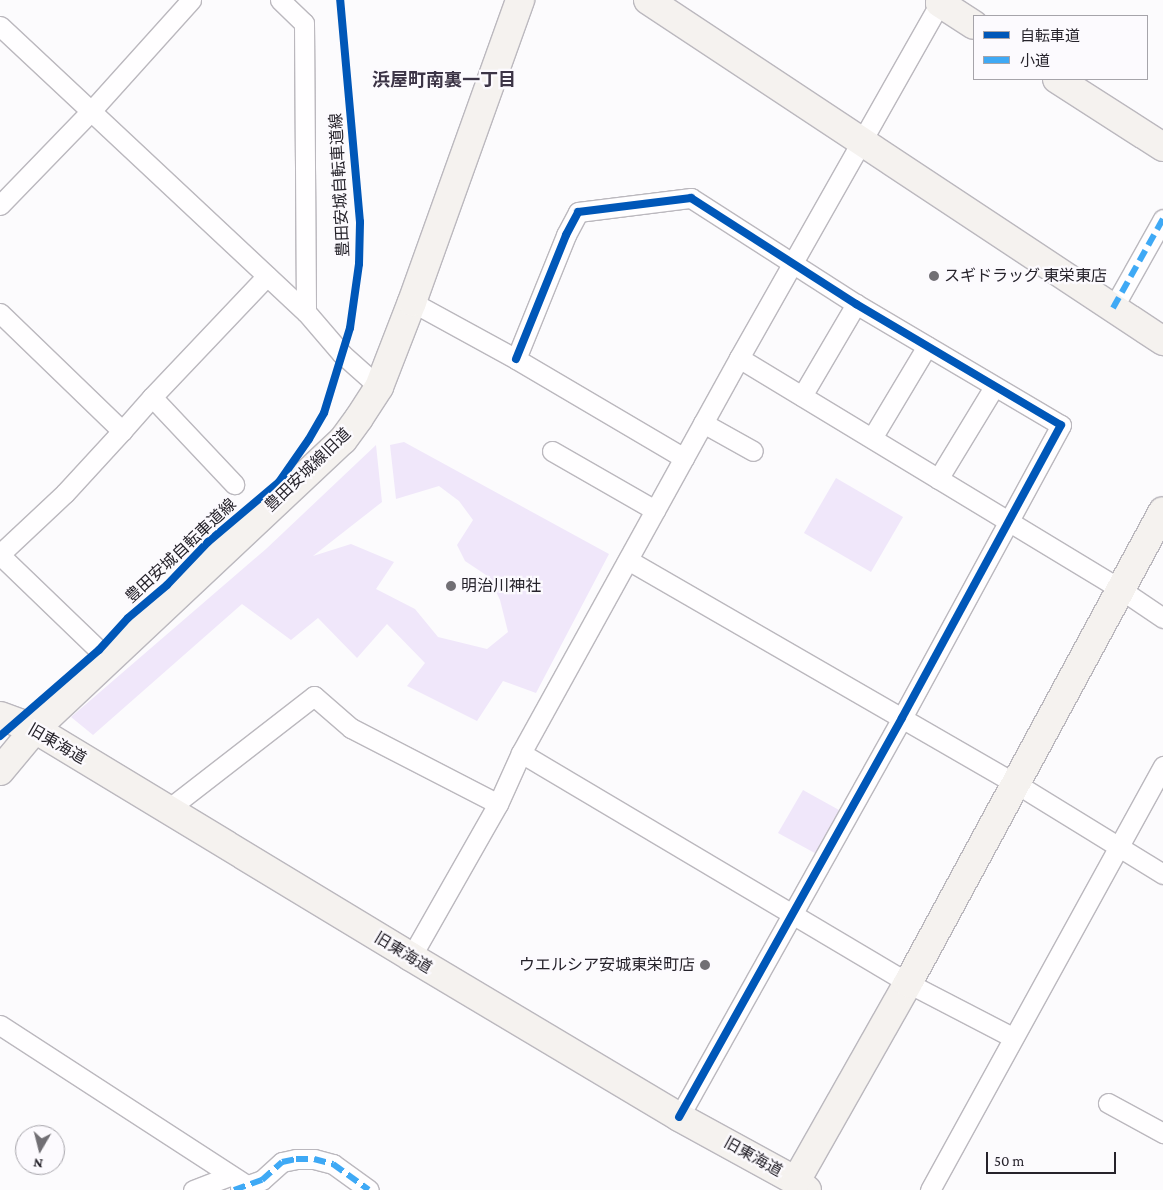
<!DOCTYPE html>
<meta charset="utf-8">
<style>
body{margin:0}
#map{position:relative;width:1163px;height:1190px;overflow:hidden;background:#fcfbfd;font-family:"Crimson Pro","Noto Sans JP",serif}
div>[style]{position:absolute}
.green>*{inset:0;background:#f0e7fa}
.roads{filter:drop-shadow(1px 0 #bbb8be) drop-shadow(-1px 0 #bbb8be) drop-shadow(0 1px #bbb8be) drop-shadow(0 -1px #bbb8be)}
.street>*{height:19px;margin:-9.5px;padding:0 9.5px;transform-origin:9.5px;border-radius:9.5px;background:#fffeff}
.secondary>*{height:28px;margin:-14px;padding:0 14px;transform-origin:14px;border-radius:14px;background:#f5f2ef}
.quiet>*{height:6px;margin-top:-3px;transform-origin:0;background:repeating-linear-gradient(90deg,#3fa9f5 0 12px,transparent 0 18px)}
.cycleway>*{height:8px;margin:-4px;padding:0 4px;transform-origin:4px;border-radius:4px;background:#0057b8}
.dots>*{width:14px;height:14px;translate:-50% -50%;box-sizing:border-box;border:2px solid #fcfafe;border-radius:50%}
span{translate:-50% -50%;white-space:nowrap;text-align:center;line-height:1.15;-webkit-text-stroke:4.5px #fcfafe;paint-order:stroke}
.street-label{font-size:16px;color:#26232b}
.poi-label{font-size:16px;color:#26232b}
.left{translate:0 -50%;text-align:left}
.right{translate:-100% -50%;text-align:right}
.neighbourhood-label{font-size:18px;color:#3c3446;font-weight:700}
.legend{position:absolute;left:973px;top:15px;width:175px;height:65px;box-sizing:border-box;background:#fcfafe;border:1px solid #a6a4aa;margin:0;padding:6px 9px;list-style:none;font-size:15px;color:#26232b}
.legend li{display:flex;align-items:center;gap:10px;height:25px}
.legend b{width:25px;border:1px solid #a6a4aa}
.north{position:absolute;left:15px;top:1125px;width:50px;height:50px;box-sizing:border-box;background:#fcfafe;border:1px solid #a6a4aa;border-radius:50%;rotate:188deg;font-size:14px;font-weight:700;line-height:20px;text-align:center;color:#26232b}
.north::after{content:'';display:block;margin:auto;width:18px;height:22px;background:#716f74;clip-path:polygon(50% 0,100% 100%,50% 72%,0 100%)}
.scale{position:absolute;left:986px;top:1152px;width:130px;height:22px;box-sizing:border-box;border:2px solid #26232b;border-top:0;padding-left:6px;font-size:15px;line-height:18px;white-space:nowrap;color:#26232b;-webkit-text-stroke:4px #fcfafe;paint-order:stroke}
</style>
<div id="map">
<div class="green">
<i style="clip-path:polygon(404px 442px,609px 554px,536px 693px,503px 681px,477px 721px,407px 686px,425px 663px,387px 624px,357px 658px,318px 618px,291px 640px,242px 604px,93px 735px,71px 717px,266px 549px,376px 445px,382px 502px,313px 556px,351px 544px,394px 562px,376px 589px,415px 609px,438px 637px,487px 649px,508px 632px,500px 600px,489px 577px,465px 561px,457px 545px,473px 520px,459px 501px,439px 486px,396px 499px,390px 445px)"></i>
<i style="clip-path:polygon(836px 478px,903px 517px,871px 572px,804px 533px)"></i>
<i style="clip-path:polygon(803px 790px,848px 815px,824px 858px,778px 833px)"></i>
</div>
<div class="roads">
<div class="street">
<i style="left:280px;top:0;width:33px;rotate:44deg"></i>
<i style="left:304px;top:23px;width:289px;rotate:89.6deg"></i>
<i style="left:0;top:26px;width:419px;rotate:43.1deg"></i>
<i style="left:306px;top:312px;width:55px;rotate:49.4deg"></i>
<i style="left:342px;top:354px;width:50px;rotate:41.7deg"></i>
<i style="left:0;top:205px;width:132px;rotate:-45.9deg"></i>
<i style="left:92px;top:110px;width:148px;rotate:-48deg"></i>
<i style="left:412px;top:302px;width:119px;rotate:28.7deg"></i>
<i style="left:516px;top:359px;width:195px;rotate:30.5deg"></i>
<i style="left:1113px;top:308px;width:102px;rotate:-60.7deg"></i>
<i style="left:0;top:313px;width:170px;rotate:44deg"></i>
<i style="left:122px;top:431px;width:45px;rotate:-48.6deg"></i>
<i style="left:152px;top:397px;width:120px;rotate:46.7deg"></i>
<i style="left:739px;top:358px;width:446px;rotate:31.2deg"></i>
<i style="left:1120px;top:589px;width:52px;rotate:34deg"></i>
<i style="left:516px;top:359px;width:134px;rotate:-68deg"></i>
<i style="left:566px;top:235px;width:26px;rotate:-62deg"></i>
<i style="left:578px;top:212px;width:114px;rotate:-7.1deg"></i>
<i style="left:691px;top:198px;width:196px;rotate:32.7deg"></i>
<i style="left:856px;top:304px;width:238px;rotate:30.6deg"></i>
<i style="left:1061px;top:425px;width:333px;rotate:118.5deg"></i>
<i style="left:902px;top:718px;width:457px;rotate:119.2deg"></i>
<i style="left:802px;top:396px;width:107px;rotate:-59.6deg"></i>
<i style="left:152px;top:397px;width:167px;rotate:-46.5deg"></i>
<i style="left:703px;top:423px;width:57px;rotate:29.2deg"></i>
<i style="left:872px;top:438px;width:107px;rotate:-59.1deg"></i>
<i style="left:552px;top:451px;width:119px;rotate:29.8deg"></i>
<i style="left:938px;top:479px;width:108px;rotate:-58.7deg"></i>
<i style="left:0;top:554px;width:89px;rotate:-43.2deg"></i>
<i style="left:65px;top:493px;width:84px;rotate:-47.4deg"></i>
<i style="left:0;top:555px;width:153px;rotate:43.9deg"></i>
<i style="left:628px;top:560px;width:447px;rotate:30deg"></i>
<i style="left:1015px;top:783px;width:174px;rotate:31.6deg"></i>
<i style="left:521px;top:753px;width:450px;rotate:30.7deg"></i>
<i style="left:908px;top:983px;width:117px;rotate:27.4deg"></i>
<i style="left:167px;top:810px;width:186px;rotate:-37.8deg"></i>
<i style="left:314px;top:696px;width:49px;rotate:40.9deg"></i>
<i style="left:351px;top:728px;width:165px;rotate:27.3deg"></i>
<i style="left:411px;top:957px;width:176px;rotate:-60.4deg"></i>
<i style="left:498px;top:804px;width:56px;rotate:-65.7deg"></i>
<i style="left:521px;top:753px;width:451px;rotate:-61.1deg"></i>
<i style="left:739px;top:358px;width:408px;rotate:-60.5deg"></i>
<i style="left:940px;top:3px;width:5px;rotate:-143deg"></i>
<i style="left:0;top:1025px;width:303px;rotate:33deg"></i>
<i style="left:1108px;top:1103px;width:63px;rotate:28.6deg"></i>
<i style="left:240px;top:1188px;width:23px;rotate:-20deg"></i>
<i style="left:262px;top:1180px;width:27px;rotate:-42deg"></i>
<i style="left:282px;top:1162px;width:14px;rotate:-12deg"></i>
<i style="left:296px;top:1159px;width:18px"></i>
<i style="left:314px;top:1159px;width:20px;rotate:15deg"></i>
<i style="left:333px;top:1164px;width:44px;rotate:35.8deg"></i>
<i style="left:193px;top:1190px;width:40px;rotate:-21deg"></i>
<i style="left:930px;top:1190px;width:484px;rotate:-61.2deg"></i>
</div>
<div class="secondary">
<i style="left:648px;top:0;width:618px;rotate:33.51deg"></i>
<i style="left:941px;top:0;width:3px;rotate:108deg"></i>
<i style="left:940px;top:3px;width:40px;rotate:32.9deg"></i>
<i style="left:1057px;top:79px;width:126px;rotate:32.7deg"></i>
<i style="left:0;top:716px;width:37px;rotate:20deg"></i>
<i style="left:35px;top:729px;width:440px;rotate:31.2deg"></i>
<i style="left:411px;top:957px;width:312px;rotate:30.8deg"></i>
<i style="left:679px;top:1117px;width:133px;rotate:28.7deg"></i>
<i style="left:796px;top:1181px;width:14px;rotate:39deg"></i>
<i style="left:0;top:771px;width:55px;rotate:-50.2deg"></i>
<i style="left:35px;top:729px;width:422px;rotate:-43.2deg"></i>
<i style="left:343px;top:440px;width:27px;rotate:-54deg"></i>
<i style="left:359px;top:418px;width:37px;rotate:-57deg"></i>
<i style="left:379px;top:387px;width:91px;rotate:-68.8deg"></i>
<i style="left:412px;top:302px;width:321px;rotate:-70.3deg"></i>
<i style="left:796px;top:1181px;width:227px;rotate:-60.5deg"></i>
<i style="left:908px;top:983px;width:536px;rotate:-61.62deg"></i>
</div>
</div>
<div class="quiet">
<i style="left:1113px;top:308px;width:102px;rotate:-60.7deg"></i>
<i style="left:234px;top:1190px;width:30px;rotate:-20deg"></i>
<i style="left:262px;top:1180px;width:27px;rotate:-42deg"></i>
<i style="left:282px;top:1162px;width:14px;rotate:-12deg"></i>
<i style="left:296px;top:1159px;width:18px"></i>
<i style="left:314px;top:1159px;width:20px;rotate:15deg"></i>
<i style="left:333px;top:1164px;width:44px;rotate:35.8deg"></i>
</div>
<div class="cycleway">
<i style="left:516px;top:359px;width:134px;rotate:-68deg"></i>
<i style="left:566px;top:235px;width:26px;rotate:-62deg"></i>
<i style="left:578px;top:212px;width:114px;rotate:-7.1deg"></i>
<i style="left:691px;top:198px;width:196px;rotate:32.7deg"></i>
<i style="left:856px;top:304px;width:238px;rotate:30.6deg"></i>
<i style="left:1061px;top:425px;width:333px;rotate:118.5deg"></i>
<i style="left:902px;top:718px;width:457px;rotate:119.2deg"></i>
<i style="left:0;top:736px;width:131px;rotate:-41deg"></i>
<i style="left:99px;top:650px;width:43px;rotate:-47.8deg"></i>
<i style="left:128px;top:618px;width:51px;rotate:-40.2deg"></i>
<i style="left:167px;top:585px;width:59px;rotate:-46.4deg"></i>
<i style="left:208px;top:542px;width:93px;rotate:-40.2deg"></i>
<i style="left:279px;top:482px;width:52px;rotate:-55.1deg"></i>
<i style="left:309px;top:439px;width:30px;rotate:-60deg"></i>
<i style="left:324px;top:413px;width:89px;rotate:-73deg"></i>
<i style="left:350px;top:328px;width:65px;rotate:-82deg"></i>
<i style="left:359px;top:264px;width:42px;rotate:-88.6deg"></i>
<i style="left:360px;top:222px;width:223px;rotate:-95.1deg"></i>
</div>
<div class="dots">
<i style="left:934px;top:276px;background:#716f74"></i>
<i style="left:451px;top:586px;background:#716f74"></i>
<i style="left:705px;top:965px;background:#716f74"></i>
</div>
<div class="street-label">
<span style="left:340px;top:185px;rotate:-93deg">豊田安城自転車道線</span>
<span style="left:308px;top:470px;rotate:-44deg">豊田安城線旧道</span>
<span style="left:181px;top:551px;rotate:-43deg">豊田安城自転車道線</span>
<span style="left:57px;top:744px;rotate:30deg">旧東海道</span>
<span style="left:403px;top:953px;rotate:31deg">旧東海道</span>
<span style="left:753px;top:1157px;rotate:29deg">旧東海道</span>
</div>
<div class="poi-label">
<span class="left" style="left:944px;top:276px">スギドラッグ 東栄東店</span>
<span class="left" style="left:461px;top:586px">明治川神社</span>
<span class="right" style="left:695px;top:965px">ウエルシア安城東栄町店</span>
</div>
<div class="neighbourhood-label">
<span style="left:444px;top:80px">浜屋町南裏一丁目</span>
</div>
<ul class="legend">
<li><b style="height:6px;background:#0057b8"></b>自転車道</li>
<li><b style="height:6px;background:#3fa9f5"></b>小道</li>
</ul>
<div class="north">N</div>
<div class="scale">50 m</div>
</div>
